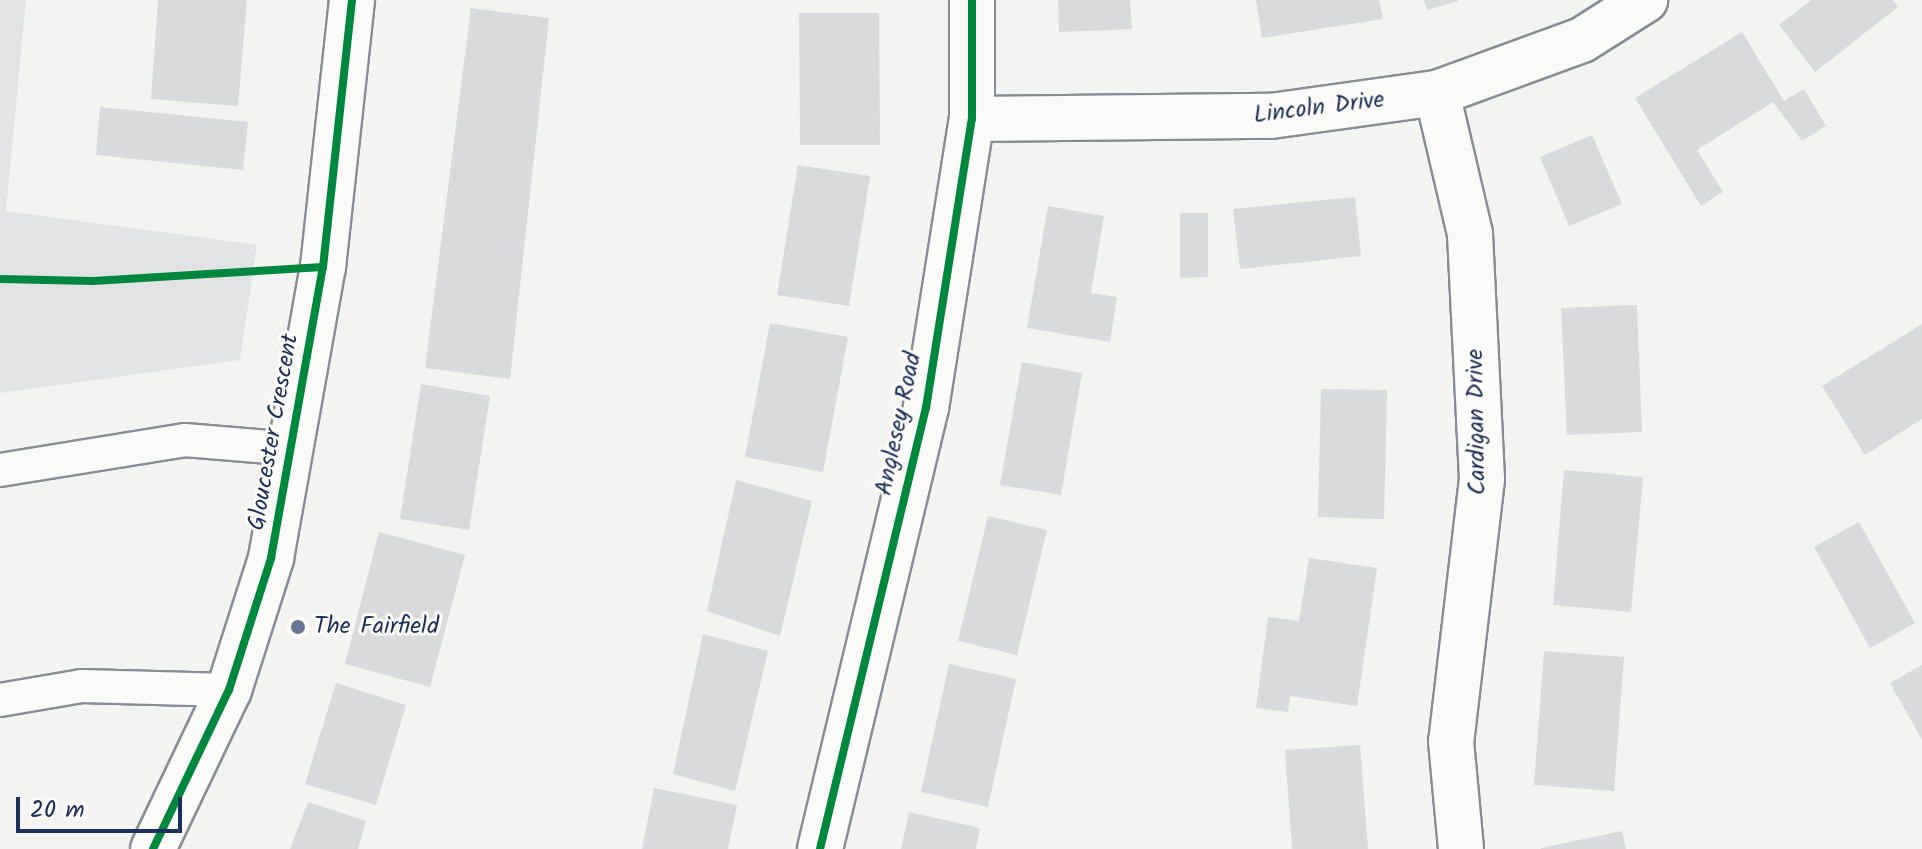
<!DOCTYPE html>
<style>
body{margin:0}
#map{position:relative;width:1922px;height:849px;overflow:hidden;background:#f3f3f2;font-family:Kalam,sans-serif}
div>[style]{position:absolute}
.green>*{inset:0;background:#e2e3e5}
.building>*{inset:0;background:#d9dadb}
.roads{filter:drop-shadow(2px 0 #888c94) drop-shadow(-2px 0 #888c94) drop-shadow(0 2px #888c94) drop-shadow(0 -2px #888c94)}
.lane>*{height:32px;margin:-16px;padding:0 16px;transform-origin:16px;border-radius:16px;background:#fafaf8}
.street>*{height:44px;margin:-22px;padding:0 22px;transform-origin:22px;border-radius:22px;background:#fafaf8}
.secondary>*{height:44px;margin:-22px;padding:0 22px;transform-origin:22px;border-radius:22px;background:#fafaf8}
.cycleway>*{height:8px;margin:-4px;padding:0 4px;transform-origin:4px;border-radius:4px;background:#00873e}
.dots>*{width:22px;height:22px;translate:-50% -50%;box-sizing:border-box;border:4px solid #fdfcf7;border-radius:50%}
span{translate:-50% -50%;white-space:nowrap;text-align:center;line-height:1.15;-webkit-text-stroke:6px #fdfcf7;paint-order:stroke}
.street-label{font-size:24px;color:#1b2f5e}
.poi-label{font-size:24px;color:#1b2f5e}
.left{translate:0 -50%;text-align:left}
.scale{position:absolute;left:16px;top:797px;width:166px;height:36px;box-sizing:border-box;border:4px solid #1b2f5e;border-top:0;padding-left:10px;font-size:24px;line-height:28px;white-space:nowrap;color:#1b2f5e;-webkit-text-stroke:6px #fdfcf7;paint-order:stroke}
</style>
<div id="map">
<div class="green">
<i style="clip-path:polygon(0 0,26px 0,6px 211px,257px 245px,240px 360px,0 393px)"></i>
</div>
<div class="building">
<i style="clip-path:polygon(158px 0,247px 0,238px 106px,151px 99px)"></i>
<i style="clip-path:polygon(1058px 0,1130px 0,1132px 29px,1059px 32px)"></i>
<i style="clip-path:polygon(1256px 0,1379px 0,1383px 19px,1262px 38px)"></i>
<i style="clip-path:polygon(1424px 0,1458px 0,1458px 1px,1427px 10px)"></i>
<i style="clip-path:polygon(1811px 0,1893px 0,1898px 7px,1815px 72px,1779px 25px)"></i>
<i style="clip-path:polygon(471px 8px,549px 18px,510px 379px,425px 368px)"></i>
<i style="clip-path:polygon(799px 13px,879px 13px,880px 145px,800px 145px)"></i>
<i style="clip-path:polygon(1742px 32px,1784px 101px,1804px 89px,1826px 126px,1802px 141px,1773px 102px,1697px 150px,1723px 192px,1701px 206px,1635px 98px)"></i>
<i style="clip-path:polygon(100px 107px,248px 122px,243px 170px,96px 155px)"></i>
<i style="clip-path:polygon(1592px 135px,1622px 204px,1569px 226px,1540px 157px)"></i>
<i style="clip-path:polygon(798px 165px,870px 176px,849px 306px,777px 295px)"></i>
<i style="clip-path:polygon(1355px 197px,1361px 256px,1240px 269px,1233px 209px)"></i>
<i style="clip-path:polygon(1048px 206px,1104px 216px,1091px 293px,1117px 297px,1110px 342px,1027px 328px)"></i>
<i style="clip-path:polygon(1180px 213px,1208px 213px,1208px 277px,1180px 278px)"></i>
<i style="clip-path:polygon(1637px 305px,1642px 432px,1567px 435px,1561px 308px)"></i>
<i style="clip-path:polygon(770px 323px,848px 337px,823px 472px,745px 457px)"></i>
<i style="clip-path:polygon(1922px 324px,1922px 419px,1865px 455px,1822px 386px)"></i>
<i style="clip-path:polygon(1022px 362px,1082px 373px,1061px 495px,1000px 485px)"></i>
<i style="clip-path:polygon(421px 384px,490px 396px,469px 530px,400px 519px)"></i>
<i style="clip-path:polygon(1321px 389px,1387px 390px,1384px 519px,1318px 517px)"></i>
<i style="clip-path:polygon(1564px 470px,1643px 477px,1631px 612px,1553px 605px)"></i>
<i style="clip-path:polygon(736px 480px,812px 501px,780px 636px,707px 611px)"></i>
<i style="clip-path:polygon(988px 516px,1047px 530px,1017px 655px,958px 641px)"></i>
<i style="clip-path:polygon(1859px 522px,1915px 623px,1870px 648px,1814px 547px)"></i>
<i style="clip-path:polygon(379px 532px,465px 555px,430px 687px,345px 664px)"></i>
<i style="clip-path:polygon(1309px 558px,1377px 568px,1357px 706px,1290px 696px,1288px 712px,1256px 708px,1268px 617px,1299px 621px)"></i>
<i style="clip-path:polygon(703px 634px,768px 651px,735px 791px,673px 774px)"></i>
<i style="clip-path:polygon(1544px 651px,1624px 657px,1614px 791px,1534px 785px)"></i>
<i style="clip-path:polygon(949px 664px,1016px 679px,988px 807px,921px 792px)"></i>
<i style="clip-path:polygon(1922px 665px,1922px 740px,1890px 683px)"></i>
<i style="clip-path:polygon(336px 683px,406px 705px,376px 805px,305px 784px)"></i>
<i style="clip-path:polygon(1360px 745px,1368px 849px,1292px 849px,1285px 750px)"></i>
<i style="clip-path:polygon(654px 788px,737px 805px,728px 849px,642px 849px)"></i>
<i style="clip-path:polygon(308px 802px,366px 821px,358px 849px,290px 849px)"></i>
<i style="clip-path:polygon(909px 812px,980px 828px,976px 849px,901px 849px)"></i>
<i style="clip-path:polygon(1622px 831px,1626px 849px,1541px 849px,1541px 848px)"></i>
</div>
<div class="roads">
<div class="lane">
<i style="left:0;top:470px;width:187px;rotate:-9.2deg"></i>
<i style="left:185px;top:440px;width:108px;rotate:4.8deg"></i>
<i style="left:0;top:700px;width:83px;rotate:-9.7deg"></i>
<i style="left:82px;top:686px;width:147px;rotate:1.6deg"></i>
</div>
<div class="street">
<i style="left:1437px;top:93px;width:145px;rotate:76.8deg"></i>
<i style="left:1470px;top:234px;width:245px;rotate:87.2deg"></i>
<i style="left:1482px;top:479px;width:264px;rotate:96.7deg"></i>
<i style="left:1451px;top:741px;width:108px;rotate:84.7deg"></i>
<i style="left:972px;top:119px;width:299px;rotate:-0.6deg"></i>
<i style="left:1271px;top:116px;width:168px;rotate:-7.9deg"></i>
<i style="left:1437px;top:93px;width:154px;rotate:-20.1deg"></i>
<i style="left:1582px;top:40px;width:75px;rotate:-32.4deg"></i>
<i style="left:820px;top:849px;width:454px;rotate:-76.5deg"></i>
<i style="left:926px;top:408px;width:293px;rotate:-81deg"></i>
<i style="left:972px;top:119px;width:119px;rotate:-90deg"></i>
</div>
<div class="secondary">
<i style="left:153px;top:849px;width:176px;rotate:-64.5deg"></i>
<i style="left:229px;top:690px;width:139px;rotate:-72.3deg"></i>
<i style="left:271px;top:558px;width:296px;rotate:-79.9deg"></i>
<i style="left:323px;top:267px;width:269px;rotate:-83.8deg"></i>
</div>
</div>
<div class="cycleway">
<i style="left:0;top:279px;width:93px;rotate:1.2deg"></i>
<i style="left:93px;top:281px;width:230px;rotate:-3.5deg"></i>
<i style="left:153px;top:849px;width:176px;rotate:-64.5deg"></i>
<i style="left:229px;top:690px;width:139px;rotate:-72.3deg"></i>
<i style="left:271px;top:558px;width:296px;rotate:-79.9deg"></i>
<i style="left:323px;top:267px;width:269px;rotate:-83.8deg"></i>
<i style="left:820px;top:849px;width:454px;rotate:-76.5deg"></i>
<i style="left:926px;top:408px;width:293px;rotate:-81deg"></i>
<i style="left:972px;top:119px;width:119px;rotate:-90deg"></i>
</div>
<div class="dots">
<i style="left:298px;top:627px;background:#677492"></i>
</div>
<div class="street-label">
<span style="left:1319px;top:108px;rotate:-7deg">Lincoln Drive</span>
<span style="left:1477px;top:422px;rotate:-91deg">Cardigan Drive</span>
<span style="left:899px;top:424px;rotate:-78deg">Anglesey Road</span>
<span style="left:274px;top:432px;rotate:-80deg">Gloucester Crescent</span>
</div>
<div class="poi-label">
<span class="left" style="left:314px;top:627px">The Fairfield</span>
</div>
<div class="scale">20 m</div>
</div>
